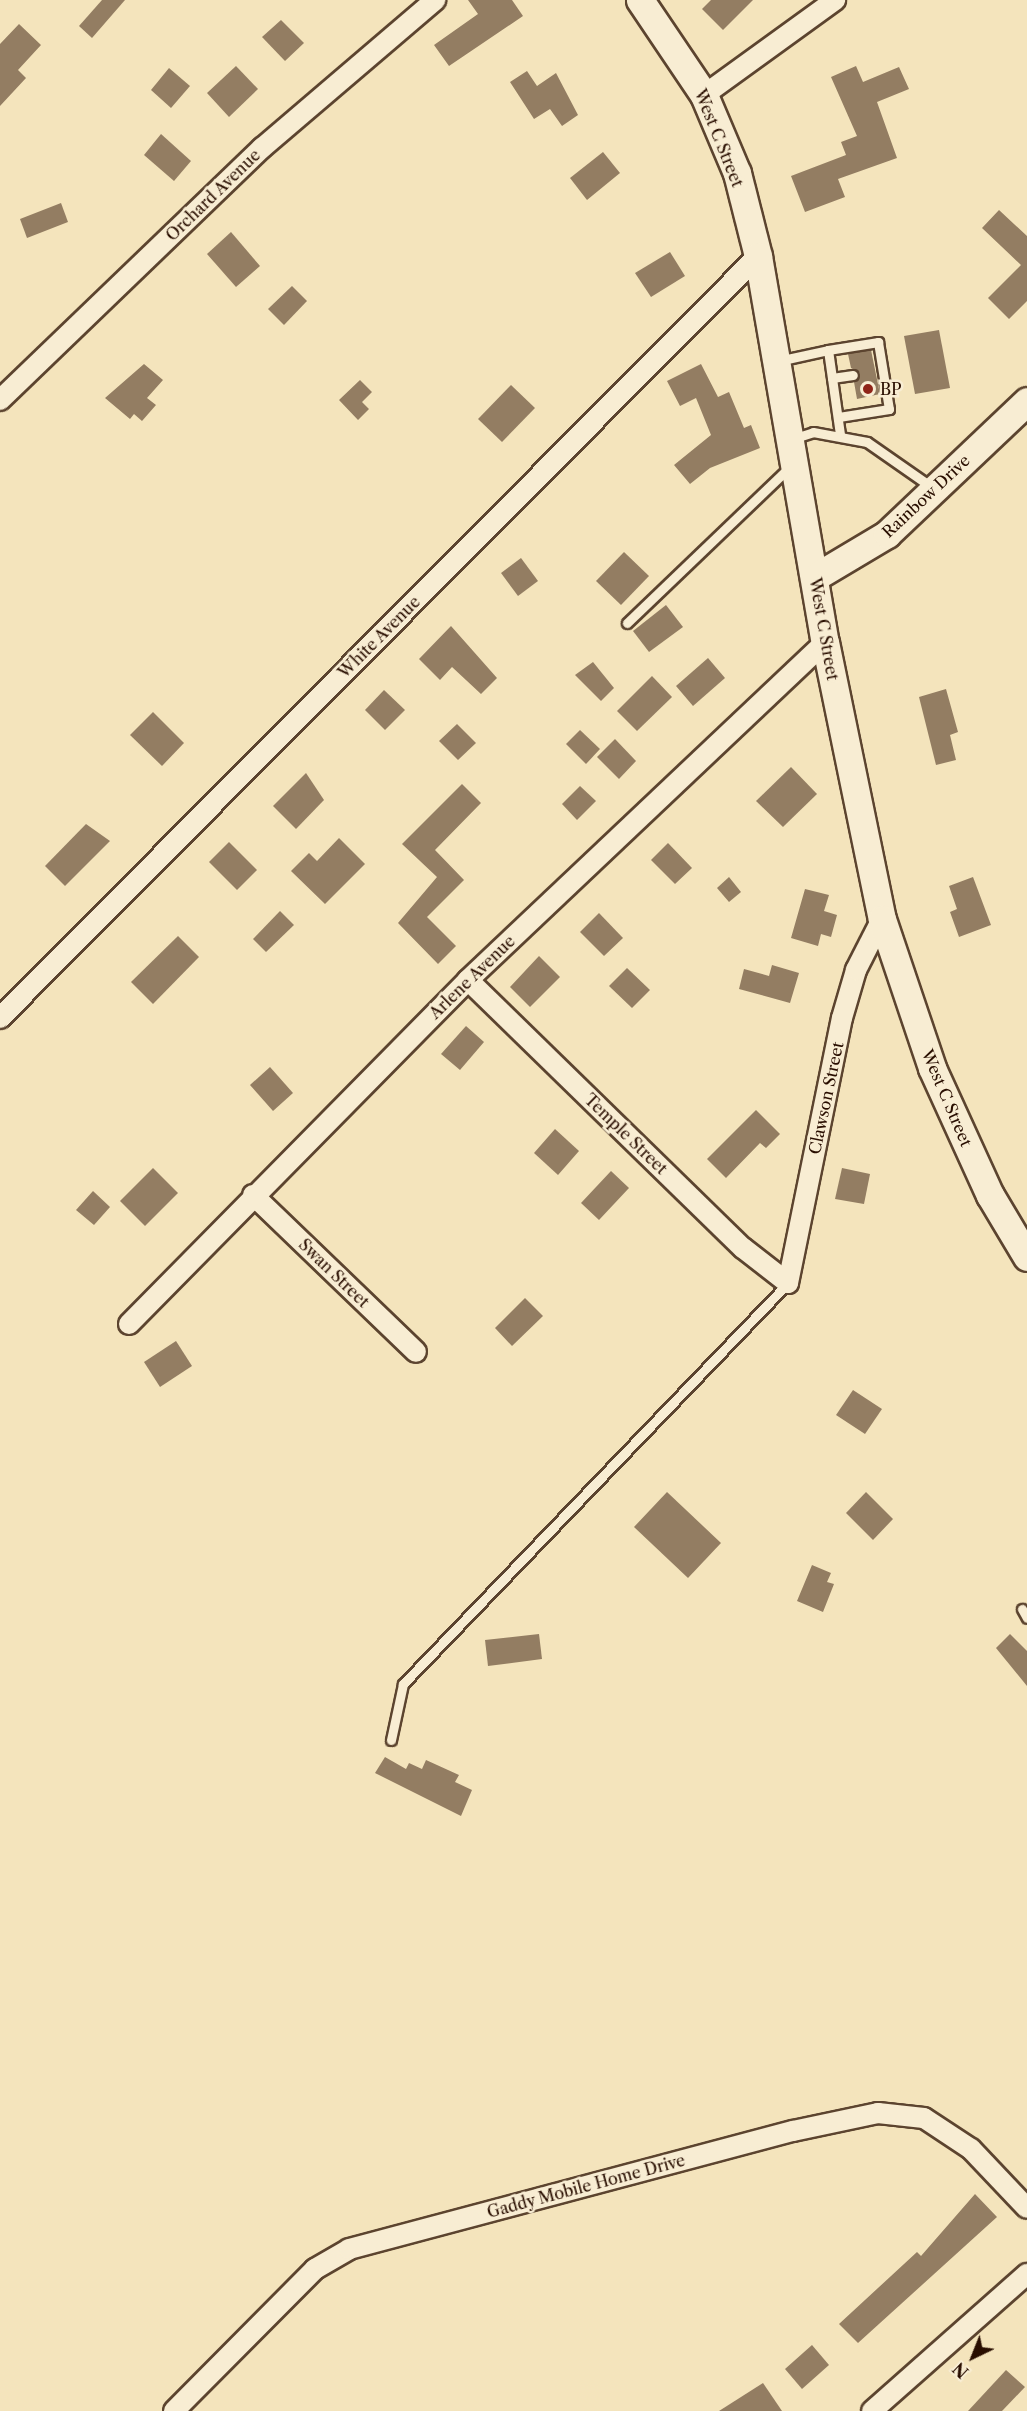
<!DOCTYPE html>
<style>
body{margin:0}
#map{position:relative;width:1027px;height:2411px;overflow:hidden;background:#f4e4bc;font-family:"Libre Caslon Text",serif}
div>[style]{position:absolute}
.building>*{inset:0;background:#937d62}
.roads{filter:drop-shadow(2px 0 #5c442f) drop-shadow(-2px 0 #5c442f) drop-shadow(0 2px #5c442f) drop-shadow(0 -2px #5c442f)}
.lane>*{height:9px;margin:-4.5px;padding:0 4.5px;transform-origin:4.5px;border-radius:4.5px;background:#f8edd3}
.street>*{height:20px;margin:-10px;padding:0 10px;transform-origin:10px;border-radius:10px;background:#f8edd3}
.secondary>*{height:27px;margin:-13.5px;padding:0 13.5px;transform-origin:13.5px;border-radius:13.5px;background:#f8edd3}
.dots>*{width:16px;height:16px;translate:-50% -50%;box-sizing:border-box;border:3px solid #f8edd3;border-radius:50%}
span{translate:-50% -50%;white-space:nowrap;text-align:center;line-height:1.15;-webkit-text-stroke:5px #f8edd3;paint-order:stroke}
.street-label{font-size:16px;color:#290e00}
.poi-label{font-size:16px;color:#290e00}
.left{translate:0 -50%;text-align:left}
.north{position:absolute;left:943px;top:2327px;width:60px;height:60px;-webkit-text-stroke:4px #f8edd3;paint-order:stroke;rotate:223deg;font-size:16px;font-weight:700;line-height:24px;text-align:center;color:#290e00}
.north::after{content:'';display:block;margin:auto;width:21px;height:27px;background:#290e00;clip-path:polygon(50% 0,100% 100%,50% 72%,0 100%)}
</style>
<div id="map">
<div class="building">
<i style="clip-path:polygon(102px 0,125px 0,92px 38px,79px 26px)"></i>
<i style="clip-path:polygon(468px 0,512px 0,523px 16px,449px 66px,434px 45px,478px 14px)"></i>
<i style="clip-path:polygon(711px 0,753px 0,723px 30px,702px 9px)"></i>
<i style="clip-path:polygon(281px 20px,304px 43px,285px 61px,262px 37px)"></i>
<i style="clip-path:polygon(19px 24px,41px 45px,18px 70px,26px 78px,0 106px,0 44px)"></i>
<i style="clip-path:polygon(236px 66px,258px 89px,229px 117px,207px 93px)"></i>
<i style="clip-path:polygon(856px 66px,863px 82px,899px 67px,909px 89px,877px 102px,897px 158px,838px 179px,845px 197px,805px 212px,791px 176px,846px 155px,841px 142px,857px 136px,831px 77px)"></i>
<i style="clip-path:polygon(169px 68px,190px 86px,171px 108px,151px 90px)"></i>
<i style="clip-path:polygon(527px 71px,537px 86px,556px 73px,578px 115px,562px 126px,550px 109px,534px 119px,510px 82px)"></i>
<i style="clip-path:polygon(161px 134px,191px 161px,174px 181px,144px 155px)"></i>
<i style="clip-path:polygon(603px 152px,620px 173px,587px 200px,570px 178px)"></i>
<i style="clip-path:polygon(61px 203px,68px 222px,27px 238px,20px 219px)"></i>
<i style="clip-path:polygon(999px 210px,1027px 236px,1027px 301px,1009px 319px,988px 298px,1021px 265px,982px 228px)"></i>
<i style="clip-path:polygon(231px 232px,260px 266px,236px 287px,207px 254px)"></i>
<i style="clip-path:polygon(670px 252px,685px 276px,651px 297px,635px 273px)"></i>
<i style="clip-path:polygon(292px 286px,307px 301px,284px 325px,268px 309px)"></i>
<i style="clip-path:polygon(939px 330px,950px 388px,915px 394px,904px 336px)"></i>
<i style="clip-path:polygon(871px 350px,880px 394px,857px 399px,854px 382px,860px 373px,851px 368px,848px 354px)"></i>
<i style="clip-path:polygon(144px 364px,163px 380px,147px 398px,156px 405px,142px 421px,134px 414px,130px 419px,105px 398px)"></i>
<i style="clip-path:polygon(701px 364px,718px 397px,729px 392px,744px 428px,751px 425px,760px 448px,710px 468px,690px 484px,674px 465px,711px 435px,696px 398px,680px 406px,667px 381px)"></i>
<i style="clip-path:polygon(360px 380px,372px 392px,362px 402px,369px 409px,358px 420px,339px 400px)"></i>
<i style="clip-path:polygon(511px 385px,535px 408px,502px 442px,478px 419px)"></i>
<i style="clip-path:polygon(624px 552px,649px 576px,621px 605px,596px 581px)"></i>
<i style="clip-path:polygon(521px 558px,538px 581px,518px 596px,501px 573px)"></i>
<i style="clip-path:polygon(666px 605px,683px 627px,649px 652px,633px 631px)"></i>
<i style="clip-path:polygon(451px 626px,497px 678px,481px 694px,452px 667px,440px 680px,419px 659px)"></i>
<i style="clip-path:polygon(708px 658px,725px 678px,693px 706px,676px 686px)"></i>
<i style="clip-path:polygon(593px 662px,614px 688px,601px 701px,575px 675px)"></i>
<i style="clip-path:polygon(652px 676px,672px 697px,637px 731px,617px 711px)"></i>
<i style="clip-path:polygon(946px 689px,958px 732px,950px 735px,956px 760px,936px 765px,919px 697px)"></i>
<i style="clip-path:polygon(384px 690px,405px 710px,385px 730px,365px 710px)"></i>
<i style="clip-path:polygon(153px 712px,184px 743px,162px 766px,130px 735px)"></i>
<i style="clip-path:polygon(457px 724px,476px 743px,458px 760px,439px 741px)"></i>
<i style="clip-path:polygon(580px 730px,600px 749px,586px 764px,566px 744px)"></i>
<i style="clip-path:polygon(615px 739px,636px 761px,619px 779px,597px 757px)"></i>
<i style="clip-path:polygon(791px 767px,817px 794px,783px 827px,756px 801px)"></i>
<i style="clip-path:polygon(306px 773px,324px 800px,296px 829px,273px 806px)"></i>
<i style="clip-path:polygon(462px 784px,481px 803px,435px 850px,464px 880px,427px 917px,456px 946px,438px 964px,398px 923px,437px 877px,402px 844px)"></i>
<i style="clip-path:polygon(580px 786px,596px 801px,577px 820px,562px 804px)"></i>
<i style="clip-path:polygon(86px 824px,110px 841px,65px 886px,45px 866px)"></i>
<i style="clip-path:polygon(339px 838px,365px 864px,325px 904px,291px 871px,309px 853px,317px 861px)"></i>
<i style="clip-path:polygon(229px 842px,257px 870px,237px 890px,209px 862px)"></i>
<i style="clip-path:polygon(668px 843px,692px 868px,675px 884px,651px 860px)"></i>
<i style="clip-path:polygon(729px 877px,741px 892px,729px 902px,717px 888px)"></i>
<i style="clip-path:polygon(973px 877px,991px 925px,959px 937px,950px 912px,957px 909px,949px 886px)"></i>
<i style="clip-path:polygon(805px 889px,829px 895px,824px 911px,837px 915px,831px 937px,821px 934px,818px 946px,791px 938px)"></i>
<i style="clip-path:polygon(280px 911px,294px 925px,266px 952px,253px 939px)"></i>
<i style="clip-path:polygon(599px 913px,623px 938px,604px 956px,580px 932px)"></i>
<i style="clip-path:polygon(178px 936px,199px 957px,153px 1004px,131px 982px)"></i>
<i style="clip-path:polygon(539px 956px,560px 977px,530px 1007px,510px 987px)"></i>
<i style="clip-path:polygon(772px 965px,799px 973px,790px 1003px,739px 989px,744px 969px,769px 976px)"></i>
<i style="clip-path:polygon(627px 968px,650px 990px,632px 1008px,609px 986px)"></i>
<i style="clip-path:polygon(466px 1026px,484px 1042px,460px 1070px,441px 1054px)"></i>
<i style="clip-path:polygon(270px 1067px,293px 1093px,273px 1111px,250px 1085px)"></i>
<i style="clip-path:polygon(756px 1110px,780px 1134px,766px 1148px,760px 1143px,726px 1178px,707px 1159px)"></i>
<i style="clip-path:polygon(555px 1129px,579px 1151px,558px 1175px,534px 1153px)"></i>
<i style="clip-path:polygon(153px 1168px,178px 1193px,145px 1226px,120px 1201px)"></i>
<i style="clip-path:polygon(842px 1168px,870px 1174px,864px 1204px,835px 1199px)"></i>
<i style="clip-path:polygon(611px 1171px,629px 1188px,599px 1220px,581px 1203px)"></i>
<i style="clip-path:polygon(93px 1191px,110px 1207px,94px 1225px,76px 1210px)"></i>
<i style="clip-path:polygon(525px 1298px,543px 1316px,512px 1346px,495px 1328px)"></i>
<i style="clip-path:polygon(176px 1341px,192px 1366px,160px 1387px,144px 1362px)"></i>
<i style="clip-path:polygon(853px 1390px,882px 1409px,865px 1434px,836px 1415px)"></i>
<i style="clip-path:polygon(667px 1492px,721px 1543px,688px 1578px,634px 1527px)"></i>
<i style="clip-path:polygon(866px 1492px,893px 1519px,873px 1540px,846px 1513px)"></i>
<i style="clip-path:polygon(812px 1565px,831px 1573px,827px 1582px,834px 1584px,823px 1612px,797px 1601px)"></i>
<i style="clip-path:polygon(539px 1634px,542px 1659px,488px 1666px,485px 1640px)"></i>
<i style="clip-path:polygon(1010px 1634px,1027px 1651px,1027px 1686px,996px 1648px)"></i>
<i style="clip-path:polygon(385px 1757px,406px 1769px,409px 1763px,422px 1769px,426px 1760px,459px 1775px,455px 1782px,472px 1790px,461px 1816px,375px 1773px)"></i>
<i style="clip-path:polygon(975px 2194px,997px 2217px,858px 2343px,839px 2324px,917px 2252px,921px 2256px)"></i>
<i style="clip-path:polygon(812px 2345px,829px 2365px,802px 2389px,785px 2369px)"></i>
<i style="clip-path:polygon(1006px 2370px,1025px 2387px,1002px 2411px,968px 2411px)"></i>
<i style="clip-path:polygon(763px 2383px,782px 2411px,719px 2411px)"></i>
</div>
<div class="roads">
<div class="lane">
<i style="left:828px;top:350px;width:51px;rotate:-9.1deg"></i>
<i style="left:878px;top:342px;width:68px;rotate:80.7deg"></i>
<i style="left:889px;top:409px;width:51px;rotate:170.9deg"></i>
<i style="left:778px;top:361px;width:51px;rotate:-12.4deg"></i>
<i style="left:828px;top:350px;width:85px;rotate:81.9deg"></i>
<i style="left:832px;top:378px;width:21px;rotate:-8deg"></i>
<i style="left:792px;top:439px;width:22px;rotate:-18deg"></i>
<i style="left:813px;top:432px;width:55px;rotate:10.5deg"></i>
<i style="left:867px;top:442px;width:80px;rotate:34.9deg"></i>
<i style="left:627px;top:623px;width:227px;rotate:-43.8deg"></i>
<i style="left:1022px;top:1609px;width:10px;rotate:61deg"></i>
<i style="left:391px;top:1740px;width:57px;rotate:-77.9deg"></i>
<i style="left:403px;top:1684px;width:556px;rotate:-46.17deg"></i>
</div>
<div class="street">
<i style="left:704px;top:95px;width:162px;rotate:-35.9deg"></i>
<i style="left:0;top:400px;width:364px;rotate:-43.9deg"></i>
<i style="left:262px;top:148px;width:228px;rotate:-40.5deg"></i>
<i style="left:468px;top:980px;width:384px;rotate:44.3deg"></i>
<i style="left:743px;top:1248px;width:57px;rotate:37.9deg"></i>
<i style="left:788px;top:1283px;width:270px;rotate:-78.5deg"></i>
<i style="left:842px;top:1018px;width:50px;rotate:-73.7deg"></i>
<i style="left:856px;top:970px;width:57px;rotate:-63deg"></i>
<i style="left:0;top:1018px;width:1075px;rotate:-45.15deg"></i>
<i style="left:253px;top:1195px;width:226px;rotate:43.9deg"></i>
<i style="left:129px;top:1324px;width:483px;rotate:-45.4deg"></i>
<i style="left:468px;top:980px;width:492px;rotate:-43.4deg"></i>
<i style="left:174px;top:2411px;width:200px;rotate:-45.2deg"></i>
<i style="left:315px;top:2269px;width:39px;rotate:-30deg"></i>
<i style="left:349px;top:2249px;width:459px;rotate:-14.9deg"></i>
<i style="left:793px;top:2131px;width:87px;rotate:-12deg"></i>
<i style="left:878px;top:2113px;width:46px;rotate:6.2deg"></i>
<i style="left:924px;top:2118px;width:56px;rotate:33.4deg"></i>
<i style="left:971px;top:2149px;width:81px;rotate:46.5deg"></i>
<i style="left:872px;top:2411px;width:207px;rotate:-41.5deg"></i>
</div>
<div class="secondary">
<i style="left:640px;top:0;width:115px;rotate:56deg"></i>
<i style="left:704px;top:95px;width:85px;rotate:67.1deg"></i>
<i style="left:737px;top:173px;width:86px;rotate:75.8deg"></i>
<i style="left:758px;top:256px;width:392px;rotate:80.2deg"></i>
<i style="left:825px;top:642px;width:283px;rotate:78.4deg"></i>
<i style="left:882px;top:919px;width:157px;rotate:71.4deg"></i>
<i style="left:932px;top:1068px;width:140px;rotate:65.5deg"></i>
<i style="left:990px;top:1195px;width:72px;rotate:59.2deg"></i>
<i style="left:815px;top:577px;width:84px;rotate:-30.8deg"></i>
<i style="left:887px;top:534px;width:193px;rotate:-43.5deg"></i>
</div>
</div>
<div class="dots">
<i style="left:868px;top:389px;background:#8f2418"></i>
</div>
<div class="street-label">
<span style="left:719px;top:138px;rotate:68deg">West C Street</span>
<span style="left:213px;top:195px;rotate:-44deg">Orchard Avenue</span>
<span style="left:926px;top:496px;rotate:-43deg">Rainbow Drive</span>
<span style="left:824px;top:629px;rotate:80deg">West C Street</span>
<span style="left:379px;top:637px;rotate:-45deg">White Avenue</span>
<span style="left:472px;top:977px;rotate:-44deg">Arlene Avenue</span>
<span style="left:826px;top:1098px;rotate:-78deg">Clawson Street</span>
<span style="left:947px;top:1098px;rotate:67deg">West C Street</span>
<span style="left:626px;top:1134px;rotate:44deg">Temple Street</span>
<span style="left:334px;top:1273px;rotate:44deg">Swan Street</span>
<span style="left:586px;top:2186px;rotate:-15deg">Gaddy Mobile Home Drive</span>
</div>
<div class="poi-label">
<span class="left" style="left:880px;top:389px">BP</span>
</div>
<div class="north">N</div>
</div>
